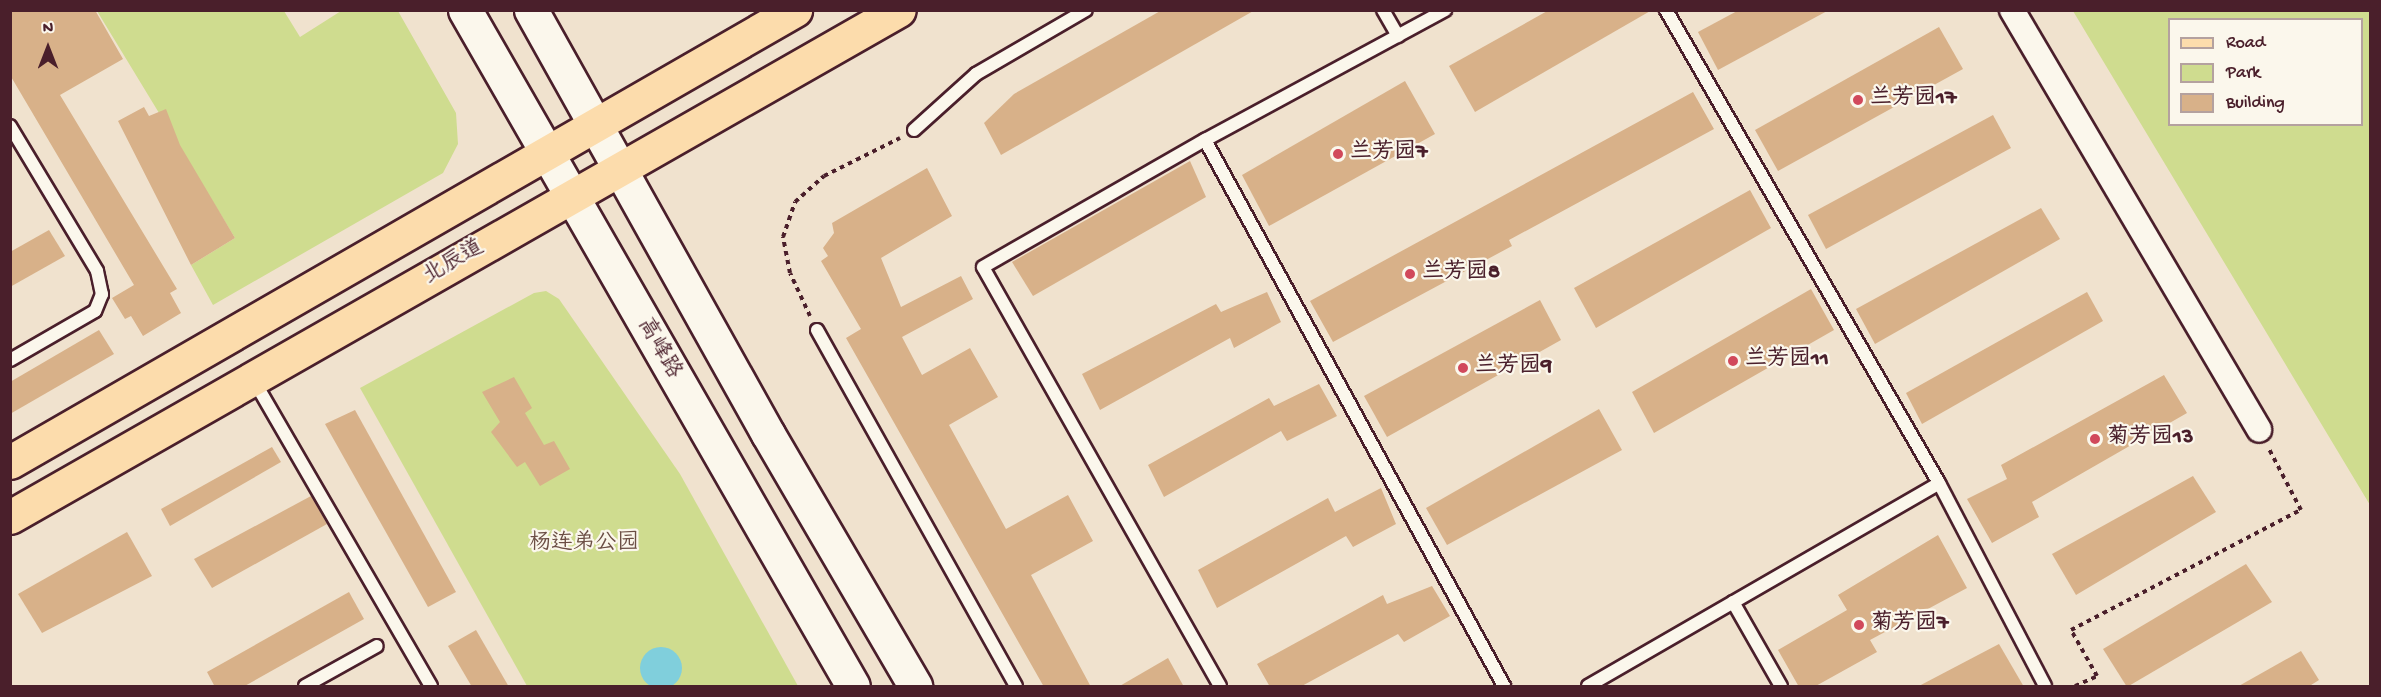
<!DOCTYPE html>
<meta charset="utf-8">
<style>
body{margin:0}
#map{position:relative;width:2381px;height:697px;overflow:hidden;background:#f0e2ce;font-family:"Gochi Hand","LXGW WenKai TC",sans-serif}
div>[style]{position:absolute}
.green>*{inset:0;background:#cfdc8f}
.water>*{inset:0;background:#80cfdc}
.round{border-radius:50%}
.building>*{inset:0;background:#d8b189}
.path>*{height:4px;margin-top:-2px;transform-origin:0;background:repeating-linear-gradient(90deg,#4a1f2b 0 4.5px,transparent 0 9px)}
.roads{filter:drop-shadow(2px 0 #4a1f2b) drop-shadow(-2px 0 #4a1f2b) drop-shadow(0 2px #4a1f2b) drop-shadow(0 -2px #4a1f2b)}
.service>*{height:12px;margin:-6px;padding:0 6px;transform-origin:6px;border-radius:6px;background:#fbf7ec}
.minor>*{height:24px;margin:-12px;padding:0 12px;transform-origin:12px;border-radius:12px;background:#fbf7ec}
.secondary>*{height:33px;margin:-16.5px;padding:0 16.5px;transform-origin:16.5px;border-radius:16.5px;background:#fbf7ec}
.primary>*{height:33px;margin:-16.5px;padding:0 16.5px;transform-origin:16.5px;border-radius:16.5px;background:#fcdcac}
.dots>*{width:16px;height:16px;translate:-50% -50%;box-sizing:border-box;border:3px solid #fbf7ec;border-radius:50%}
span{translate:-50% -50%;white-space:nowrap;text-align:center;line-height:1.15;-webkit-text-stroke:4.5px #fbf7ec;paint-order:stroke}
.poi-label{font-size:22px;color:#4a1f2b;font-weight:700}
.left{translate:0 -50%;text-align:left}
.street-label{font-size:22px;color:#4a1f2b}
.park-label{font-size:22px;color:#6b4e44}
.frame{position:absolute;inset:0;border:12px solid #4a1f2b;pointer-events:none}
.legend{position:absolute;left:2168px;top:18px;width:195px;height:108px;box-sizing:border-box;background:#fbf7ec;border:2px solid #b4a19f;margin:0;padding:8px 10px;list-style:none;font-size:18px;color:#4a1f2b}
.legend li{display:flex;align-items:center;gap:12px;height:30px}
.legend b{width:30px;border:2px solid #b4a19f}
.north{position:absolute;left:18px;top:18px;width:60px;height:60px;-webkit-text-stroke:4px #fbf7ec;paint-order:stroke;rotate:0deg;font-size:16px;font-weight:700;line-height:24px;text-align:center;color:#4a1f2b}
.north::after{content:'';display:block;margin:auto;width:21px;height:27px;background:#4a1f2b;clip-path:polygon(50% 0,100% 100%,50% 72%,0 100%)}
</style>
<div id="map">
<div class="green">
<i style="clip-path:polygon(97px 11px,284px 11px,300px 37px,341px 11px,398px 11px,456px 113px,458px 144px,443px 173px,213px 305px,191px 265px,235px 238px)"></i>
<i style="clip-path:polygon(evenodd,2073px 11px,2370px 11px,2370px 505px,2073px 11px,2170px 20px,2362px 20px,2362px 124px,2170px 124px,2170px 20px)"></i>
<i style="clip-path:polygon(546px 291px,559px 299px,680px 474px,798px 686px,527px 686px,360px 388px,534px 293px)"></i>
</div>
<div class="water">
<i class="round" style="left:640px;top:647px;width:42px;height:42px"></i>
</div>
<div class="building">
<i style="clip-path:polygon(10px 10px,95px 10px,123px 59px,60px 95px,177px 289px,170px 293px,181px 313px,143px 336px,131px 316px,125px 319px,112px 298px,134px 285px,10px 75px)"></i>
<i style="clip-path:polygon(1162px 10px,1255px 10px,1001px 155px,984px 123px,1014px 94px)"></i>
<i style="clip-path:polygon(1549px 10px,1652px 10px,1475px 112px,1449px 66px)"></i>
<i style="clip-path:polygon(1739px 10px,1829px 10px,1718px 70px,1698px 32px)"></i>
<i style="clip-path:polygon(1939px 27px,1963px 69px,1778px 171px,1755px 130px)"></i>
<i style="clip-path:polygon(1405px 81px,1435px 134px,1269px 226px,1242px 175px)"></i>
<i style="clip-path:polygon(1693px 92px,1714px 129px,1509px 240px,1512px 246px,1333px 342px,1310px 301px)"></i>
<i style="clip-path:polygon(144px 107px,149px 116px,166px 109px,180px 145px,235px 238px,191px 265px,118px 121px)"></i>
<i style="clip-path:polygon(1993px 115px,2011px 148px,1826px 249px,1808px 215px)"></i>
<i style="clip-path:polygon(1190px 161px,1206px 197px,1033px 296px,1012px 262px)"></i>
<i style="clip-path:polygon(927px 168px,952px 216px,881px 258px,901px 307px,961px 276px,973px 299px,902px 337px,922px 375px,970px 348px,998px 397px,949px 425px,1006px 529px,1068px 495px,1093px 541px,1031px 575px,1091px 687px,1044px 687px,846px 338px,861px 329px,821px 261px,828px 256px,823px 248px,834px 233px,832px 223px)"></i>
<i style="clip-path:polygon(1750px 190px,1771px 228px,1596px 328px,1574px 288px)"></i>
<i style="clip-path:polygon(2041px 208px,2060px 239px,1875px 344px,1856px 309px)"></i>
<i style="clip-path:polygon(49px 230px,65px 256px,10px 287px,10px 252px)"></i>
<i style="clip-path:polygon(1811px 289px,1834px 330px,1654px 433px,1632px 392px)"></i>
<i style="clip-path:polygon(1267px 292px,1281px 322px,1234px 348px,1230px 338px,1100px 410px,1082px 374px,1216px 304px,1221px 312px)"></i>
<i style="clip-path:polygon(2087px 292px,2103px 321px,1922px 424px,1906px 393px)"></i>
<i style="clip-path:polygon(1540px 300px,1561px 340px,1387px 437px,1364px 396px)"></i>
<i style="clip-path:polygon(99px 330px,114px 354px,10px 414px,10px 382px)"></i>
<i style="clip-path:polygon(2164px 375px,2187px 413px,2032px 502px,2039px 517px,1992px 543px,1967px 499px,2007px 479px,2001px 465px)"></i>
<i style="clip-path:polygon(514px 377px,532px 408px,525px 413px,544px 445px,554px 441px,570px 469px,540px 486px,525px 462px,517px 467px,491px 432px,500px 422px,482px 392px)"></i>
<i style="clip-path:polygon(1319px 384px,1337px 416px,1287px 441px,1281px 431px,1164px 497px,1148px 465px,1269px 398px,1274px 406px)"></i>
<i style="clip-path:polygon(1599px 409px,1622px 450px,1447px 545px,1426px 508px)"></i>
<i style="clip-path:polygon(355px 410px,456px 592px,428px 607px,325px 424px)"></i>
<i style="clip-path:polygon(272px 447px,281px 462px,170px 526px,161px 509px)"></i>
<i style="clip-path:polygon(2193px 476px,2216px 512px,2076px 595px,2052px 554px)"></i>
<i style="clip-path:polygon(1381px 488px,1396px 524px,1353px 547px,1346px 536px,1217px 608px,1198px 570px,1328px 498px,1335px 512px)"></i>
<i style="clip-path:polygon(311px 496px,327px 524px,212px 588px,194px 559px)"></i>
<i style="clip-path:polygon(127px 532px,152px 576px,42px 633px,18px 594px)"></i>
<i style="clip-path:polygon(1938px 535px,1967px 588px,1870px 640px,1877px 652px,1814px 687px,1799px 687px,1778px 650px,1847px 610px,1838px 595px)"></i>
<i style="clip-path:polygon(2246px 564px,2272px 602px,2127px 687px,2103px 649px)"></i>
<i style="clip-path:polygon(1432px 586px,1450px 616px,1404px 642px,1398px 634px,1300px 687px,1270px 687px,1257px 664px,1383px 595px,1387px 604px)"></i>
<i style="clip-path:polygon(349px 592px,364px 619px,243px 687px,215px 687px,207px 672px)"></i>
<i style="clip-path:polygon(476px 630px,509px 687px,472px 687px,448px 646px)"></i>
<i style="clip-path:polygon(1999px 644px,2024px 687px,1917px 687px)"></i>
<i style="clip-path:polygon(2301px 651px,2319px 680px,2308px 687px,2237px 687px)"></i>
<i style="clip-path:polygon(1168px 658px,1184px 687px,1118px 687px)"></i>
</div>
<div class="path">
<i style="left:810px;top:316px;width:47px;rotate:-114.9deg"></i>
<i style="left:790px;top:273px;width:37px;rotate:-101deg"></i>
<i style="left:783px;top:237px;width:37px;rotate:-71deg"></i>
<i style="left:795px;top:202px;width:39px;rotate:-42deg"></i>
<i style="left:824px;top:176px;width:85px;rotate:-26.6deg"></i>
<i style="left:2075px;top:686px;width:24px;rotate:-24deg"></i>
<i style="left:2097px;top:676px;width:53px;rotate:-119.5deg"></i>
<i style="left:2071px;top:630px;width:259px;rotate:-27.6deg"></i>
<i style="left:2301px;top:510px;width:69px;rotate:-117.7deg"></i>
</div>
<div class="roads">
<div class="service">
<i style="left:1383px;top:10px;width:30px;rotate:60deg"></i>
<i style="left:1666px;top:10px;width:546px;rotate:60.01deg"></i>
<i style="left:1939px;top:483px;width:229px;rotate:62.4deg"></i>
<i style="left:10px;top:126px;width:169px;rotate:59deg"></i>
<i style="left:97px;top:271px;width:24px;rotate:78deg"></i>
<i style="left:102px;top:294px;width:18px;rotate:112deg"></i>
<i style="left:95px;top:311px;width:98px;rotate:150deg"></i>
<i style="left:914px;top:130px;width:84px;rotate:-42.1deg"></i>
<i style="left:976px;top:74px;width:127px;rotate:-30.2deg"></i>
<i style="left:1205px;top:140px;width:623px;rotate:61.29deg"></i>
<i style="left:817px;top:330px;width:408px;rotate:60.8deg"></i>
<i style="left:253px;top:379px;width:355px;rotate:59.9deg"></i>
<i style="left:1733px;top:602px;width:97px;rotate:60.3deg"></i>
<i style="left:305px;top:686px;width:82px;rotate:-29.1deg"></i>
<i style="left:1220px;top:686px;width:481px;rotate:-119.5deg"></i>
<i style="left:983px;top:267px;width:256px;rotate:-29.8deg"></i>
<i style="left:1205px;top:140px;width:273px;rotate:-28.4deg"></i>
<i style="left:1588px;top:686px;width:405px;rotate:-30deg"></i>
</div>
<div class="minor">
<i style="left:2012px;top:10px;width:487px;rotate:59.5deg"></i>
</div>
<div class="secondary">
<i style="left:465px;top:10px;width:779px;rotate:60.15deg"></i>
<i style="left:531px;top:10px;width:486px;rotate:60.8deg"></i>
<i style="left:768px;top:434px;width:292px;rotate:59.7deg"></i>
</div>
<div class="primary">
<i style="left:10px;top:462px;width:906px;rotate:-29.93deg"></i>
<i style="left:10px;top:517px;width:1023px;rotate:-29.7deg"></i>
</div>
</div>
<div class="dots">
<i style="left:1858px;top:100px;background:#d1495b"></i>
<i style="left:1338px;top:154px;background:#d1495b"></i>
<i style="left:1410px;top:274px;background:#d1495b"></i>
<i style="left:1733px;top:361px;background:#d1495b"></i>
<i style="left:1463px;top:368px;background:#d1495b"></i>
<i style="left:2095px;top:439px;background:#d1495b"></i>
<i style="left:1859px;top:625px;background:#d1495b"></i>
</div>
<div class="poi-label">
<span class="left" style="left:1870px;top:100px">兰芳园17</span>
<span class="left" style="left:1350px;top:154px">兰芳园7</span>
<span class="left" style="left:1422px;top:274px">兰芳园8</span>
<span class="left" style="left:1745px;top:361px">兰芳园11</span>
<span class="left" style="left:1475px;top:368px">兰芳园9</span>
<span class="left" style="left:2107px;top:439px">菊芳园13</span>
<span class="left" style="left:1871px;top:625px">菊芳园7</span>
</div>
<div class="street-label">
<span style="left:454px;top:263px;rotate:-30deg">北辰道</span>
<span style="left:658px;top:349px;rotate:60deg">高峰路</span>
</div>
<div class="park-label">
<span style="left:584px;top:545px">杨连弟公园</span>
</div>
<div class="frame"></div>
<ul class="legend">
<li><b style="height:8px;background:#fcdcac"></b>Road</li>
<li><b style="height:16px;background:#cfdc8f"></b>Park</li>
<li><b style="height:16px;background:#d8b189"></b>Building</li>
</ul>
<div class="north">N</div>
</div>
